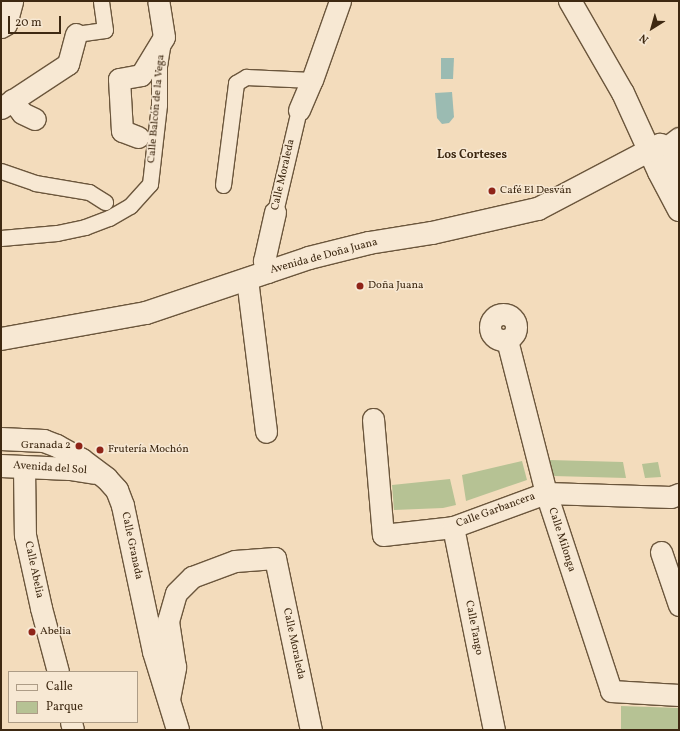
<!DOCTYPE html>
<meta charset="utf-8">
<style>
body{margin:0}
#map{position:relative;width:680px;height:731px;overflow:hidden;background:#f3dcbc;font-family:Vollkorn,serif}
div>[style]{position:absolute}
.green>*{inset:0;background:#b6c294}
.water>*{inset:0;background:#9bbbb2}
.roads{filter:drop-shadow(1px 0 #6b563c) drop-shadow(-1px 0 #6b563c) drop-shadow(0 1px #6b563c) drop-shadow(0 -1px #6b563c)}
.pedestrian>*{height:15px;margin:-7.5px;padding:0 7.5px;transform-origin:7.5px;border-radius:7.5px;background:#f7e8d3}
.minor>*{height:21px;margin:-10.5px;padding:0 10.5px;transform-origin:10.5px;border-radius:10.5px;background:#f7e8d3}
.minor>.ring{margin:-10.5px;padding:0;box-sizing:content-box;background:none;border:21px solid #f7e8d3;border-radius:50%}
.tertiary>*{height:22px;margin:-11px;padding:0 11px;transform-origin:11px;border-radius:11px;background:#f7e8d3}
.dots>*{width:11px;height:11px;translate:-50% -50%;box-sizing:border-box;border:2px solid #f7e8d3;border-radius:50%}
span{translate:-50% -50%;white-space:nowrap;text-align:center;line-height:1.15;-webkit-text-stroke:3px #f7e8d3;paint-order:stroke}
.street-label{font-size:11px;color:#3e2912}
.poi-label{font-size:11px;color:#3e2912}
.left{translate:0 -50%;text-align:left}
.right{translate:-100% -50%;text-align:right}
.neighbourhood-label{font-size:12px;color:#3e2912;font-weight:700}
.frame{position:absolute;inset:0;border:2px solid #3e2912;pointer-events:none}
.legend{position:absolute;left:8px;top:671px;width:130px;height:52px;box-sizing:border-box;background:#f7e8d3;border:1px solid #ad9c86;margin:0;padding:5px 7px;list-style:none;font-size:12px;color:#3e2912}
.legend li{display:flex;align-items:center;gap:8px;height:20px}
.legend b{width:20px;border:1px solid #ad9c86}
.north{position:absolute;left:632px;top:8px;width:40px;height:40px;-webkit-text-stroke:3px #f7e8d3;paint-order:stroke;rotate:217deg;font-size:11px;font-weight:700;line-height:16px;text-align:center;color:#3e2912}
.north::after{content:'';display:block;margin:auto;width:14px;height:18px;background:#3e2912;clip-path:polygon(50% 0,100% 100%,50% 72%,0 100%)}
.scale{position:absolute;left:8px;top:16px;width:53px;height:18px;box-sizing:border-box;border:2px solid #3e2912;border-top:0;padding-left:5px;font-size:12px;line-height:14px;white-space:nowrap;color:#3e2912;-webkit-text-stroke:3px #f7e8d3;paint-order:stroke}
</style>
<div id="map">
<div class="green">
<i style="clip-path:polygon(549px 460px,623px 462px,626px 478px,553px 476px)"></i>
<i style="clip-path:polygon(522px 461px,527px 480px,466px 501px,462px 475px)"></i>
<i style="clip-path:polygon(658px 462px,661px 477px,645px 478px,642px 464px)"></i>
<i style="clip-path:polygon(450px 479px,456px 505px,443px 508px,394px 510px,392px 485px)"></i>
<i style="clip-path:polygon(621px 706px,679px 708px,679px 730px,621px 730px)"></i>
</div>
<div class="water">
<i style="clip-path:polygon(441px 58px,454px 58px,453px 79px,441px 79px)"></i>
<i style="clip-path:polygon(452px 92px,454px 117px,449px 123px,442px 124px,437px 118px,435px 93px)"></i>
</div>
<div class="roads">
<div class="pedestrian">
<i style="left:76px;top:34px;width:29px;rotate:-8deg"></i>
<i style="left:105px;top:30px;width:29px;rotate:-98deg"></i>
<i style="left:1px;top:171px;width:36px;rotate:19deg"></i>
<i style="left:35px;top:183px;width:55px;rotate:9.5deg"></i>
<i style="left:89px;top:192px;width:19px;rotate:32deg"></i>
<i style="left:223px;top:185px;width:103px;rotate:-82.7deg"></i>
<i style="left:236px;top:83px;width:12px;rotate:-31deg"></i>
<i style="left:246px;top:77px;width:66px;rotate:2.6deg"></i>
<i style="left:275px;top:212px;width:105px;rotate:-76.8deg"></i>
<i style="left:1px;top:238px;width:56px;rotate:-5.1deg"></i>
<i style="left:57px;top:233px;width:29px;rotate:-12deg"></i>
<i style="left:85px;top:227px;width:26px;rotate:-21deg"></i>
<i style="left:109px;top:218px;width:24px;rotate:-30deg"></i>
<i style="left:130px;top:206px;width:30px;rotate:-48deg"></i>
<i style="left:150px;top:184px;width:80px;rotate:-83.5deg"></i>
<i style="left:159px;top:105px;width:39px;rotate:-90deg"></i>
<i style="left:159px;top:66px;width:20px;rotate:-81deg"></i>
</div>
<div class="minor">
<i style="left:1px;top:27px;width:6px;rotate:-31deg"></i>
<i style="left:6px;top:24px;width:24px;rotate:-75deg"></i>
<i style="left:12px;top:100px;width:16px;rotate:52deg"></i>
<i style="left:22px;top:113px;width:14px;rotate:25deg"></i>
<i style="left:1px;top:108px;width:80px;rotate:-33.3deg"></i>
<i style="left:68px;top:64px;width:31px;rotate:-75deg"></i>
<i style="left:299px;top:110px;width:33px;rotate:-67deg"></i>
<i style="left:312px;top:80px;width:84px;rotate:-70.5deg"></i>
<i style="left:138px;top:137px;width:17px;rotate:-159deg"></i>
<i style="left:122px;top:131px;width:52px;rotate:-93.3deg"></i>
<i style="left:119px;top:79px;width:22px;rotate:-10deg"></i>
<i style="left:141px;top:75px;width:44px;rotate:-58.8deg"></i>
<i style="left:164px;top:37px;width:36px;rotate:-99deg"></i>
<i style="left:663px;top:150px;width:20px;rotate:-37deg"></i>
<i style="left:268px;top:272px;width:12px;rotate:-110deg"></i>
<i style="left:264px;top:261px;width:50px;rotate:-77.3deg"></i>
<i style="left:247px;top:279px;width:154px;rotate:82.9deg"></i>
<i class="ring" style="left:490px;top:314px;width:5px;height:5px"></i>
<i style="left:507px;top:340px;width:158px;rotate:75.7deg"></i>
<i style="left:546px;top:493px;width:208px;rotate:71.8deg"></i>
<i style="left:611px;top:691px;width:68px;rotate:3.4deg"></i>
<i style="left:373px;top:419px;width:116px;rotate:85.1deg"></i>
<i style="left:383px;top:535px;width:70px;rotate:-6.5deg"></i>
<i style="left:453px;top:527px;width:99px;rotate:-20.1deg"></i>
<i style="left:546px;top:493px;width:125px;rotate:1.8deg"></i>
<i style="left:671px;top:497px;width:9px;rotate:-21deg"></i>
<i style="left:24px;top:467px;width:68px;rotate:89.2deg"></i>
<i style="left:25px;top:535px;width:75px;rotate:77.6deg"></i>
<i style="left:41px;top:608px;width:66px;rotate:75.1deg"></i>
<i style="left:453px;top:527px;width:207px;rotate:78.6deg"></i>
<i style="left:661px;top:552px;width:56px;rotate:71.2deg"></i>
<i style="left:169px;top:699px;width:33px;rotate:-79deg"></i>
<i style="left:175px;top:667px;width:47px;rotate:-98.7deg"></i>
<i style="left:168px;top:621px;width:29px;rotate:-74deg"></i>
<i style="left:176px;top:593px;width:23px;rotate:-45deg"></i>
<i style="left:192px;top:577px;width:46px;rotate:-20.4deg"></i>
<i style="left:235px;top:561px;width:40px;rotate:-4.3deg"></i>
<i style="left:275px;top:558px;width:176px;rotate:78.2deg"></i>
<i style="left:71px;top:722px;width:8px;rotate:76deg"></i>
</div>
<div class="tertiary">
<i style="left:570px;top:1px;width:106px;rotate:60.1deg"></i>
<i style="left:623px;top:93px;width:87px;rotate:65.5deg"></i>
<i style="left:659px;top:172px;width:43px;rotate:62.2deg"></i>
<i style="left:661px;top:146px;width:35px;rotate:59deg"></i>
<i style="left:1px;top:339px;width:147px;rotate:-10.2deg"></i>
<i style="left:146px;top:313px;width:172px;rotate:-18.6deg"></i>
<i style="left:309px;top:258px;width:62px;rotate:-14deg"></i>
<i style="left:369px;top:243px;width:64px;rotate:-9deg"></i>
<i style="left:432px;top:233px;width:109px;rotate:-12.8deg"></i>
<i style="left:538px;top:209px;width:138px;rotate:-27.7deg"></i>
<i style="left:1px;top:439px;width:43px;rotate:2.7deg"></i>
<i style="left:44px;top:441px;width:14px;rotate:21deg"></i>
<i style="left:57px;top:446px;width:29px;rotate:29deg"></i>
<i style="left:82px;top:460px;width:31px;rotate:37deg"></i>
<i style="left:107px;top:479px;width:15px;rotate:48deg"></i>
<i style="left:117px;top:490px;width:17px;rotate:69deg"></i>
<i style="left:123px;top:506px;width:149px;rotate:78deg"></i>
<i style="left:154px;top:652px;width:82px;rotate:72.9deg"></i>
<i style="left:1px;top:466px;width:69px;rotate:2.5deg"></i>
<i style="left:70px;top:469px;width:24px;rotate:9deg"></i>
</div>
</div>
<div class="dots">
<i style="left:492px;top:191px;background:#8f2418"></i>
<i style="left:360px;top:286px;background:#8f2418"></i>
<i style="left:79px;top:446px;background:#8f2418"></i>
<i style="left:100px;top:450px;background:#8f2418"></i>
<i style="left:32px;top:632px;background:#8f2418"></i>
</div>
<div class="street-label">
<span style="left:157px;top:109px;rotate:-85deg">Calle Balcón de la Vega</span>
<span style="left:284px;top:175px;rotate:-77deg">Calle Moraleda</span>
<span style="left:324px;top:257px;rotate:-15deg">Avenida de Doña Juana</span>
<span style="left:50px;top:469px;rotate:4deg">Avenida del Sol</span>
<span style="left:496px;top:511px;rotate:-20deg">Calle Garbancera</span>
<span style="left:561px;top:540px;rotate:72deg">Calle Milonga</span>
<span style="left:131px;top:546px;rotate:78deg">Calle Granada</span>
<span style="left:33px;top:570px;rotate:78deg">Calle Abelia</span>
<span style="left:473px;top:628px;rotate:79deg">Calle Tango</span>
<span style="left:293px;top:644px;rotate:78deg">Calle Moraleda</span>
</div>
<div class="poi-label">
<span class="left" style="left:500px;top:191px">Café El Desván</span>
<span class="left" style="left:368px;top:286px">Doña Juana</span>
<span class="right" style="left:71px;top:446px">Granada 2</span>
<span class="left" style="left:108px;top:450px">Frutería Mochón</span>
<span class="left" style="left:40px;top:632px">Abelia</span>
</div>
<div class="neighbourhood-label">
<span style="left:472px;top:156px">Los Corteses</span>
</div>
<div class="frame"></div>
<ul class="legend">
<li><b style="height:5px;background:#f7e8d3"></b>Calle</li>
<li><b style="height:11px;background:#b6c294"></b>Parque</li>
</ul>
<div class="north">N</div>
<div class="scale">20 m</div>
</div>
